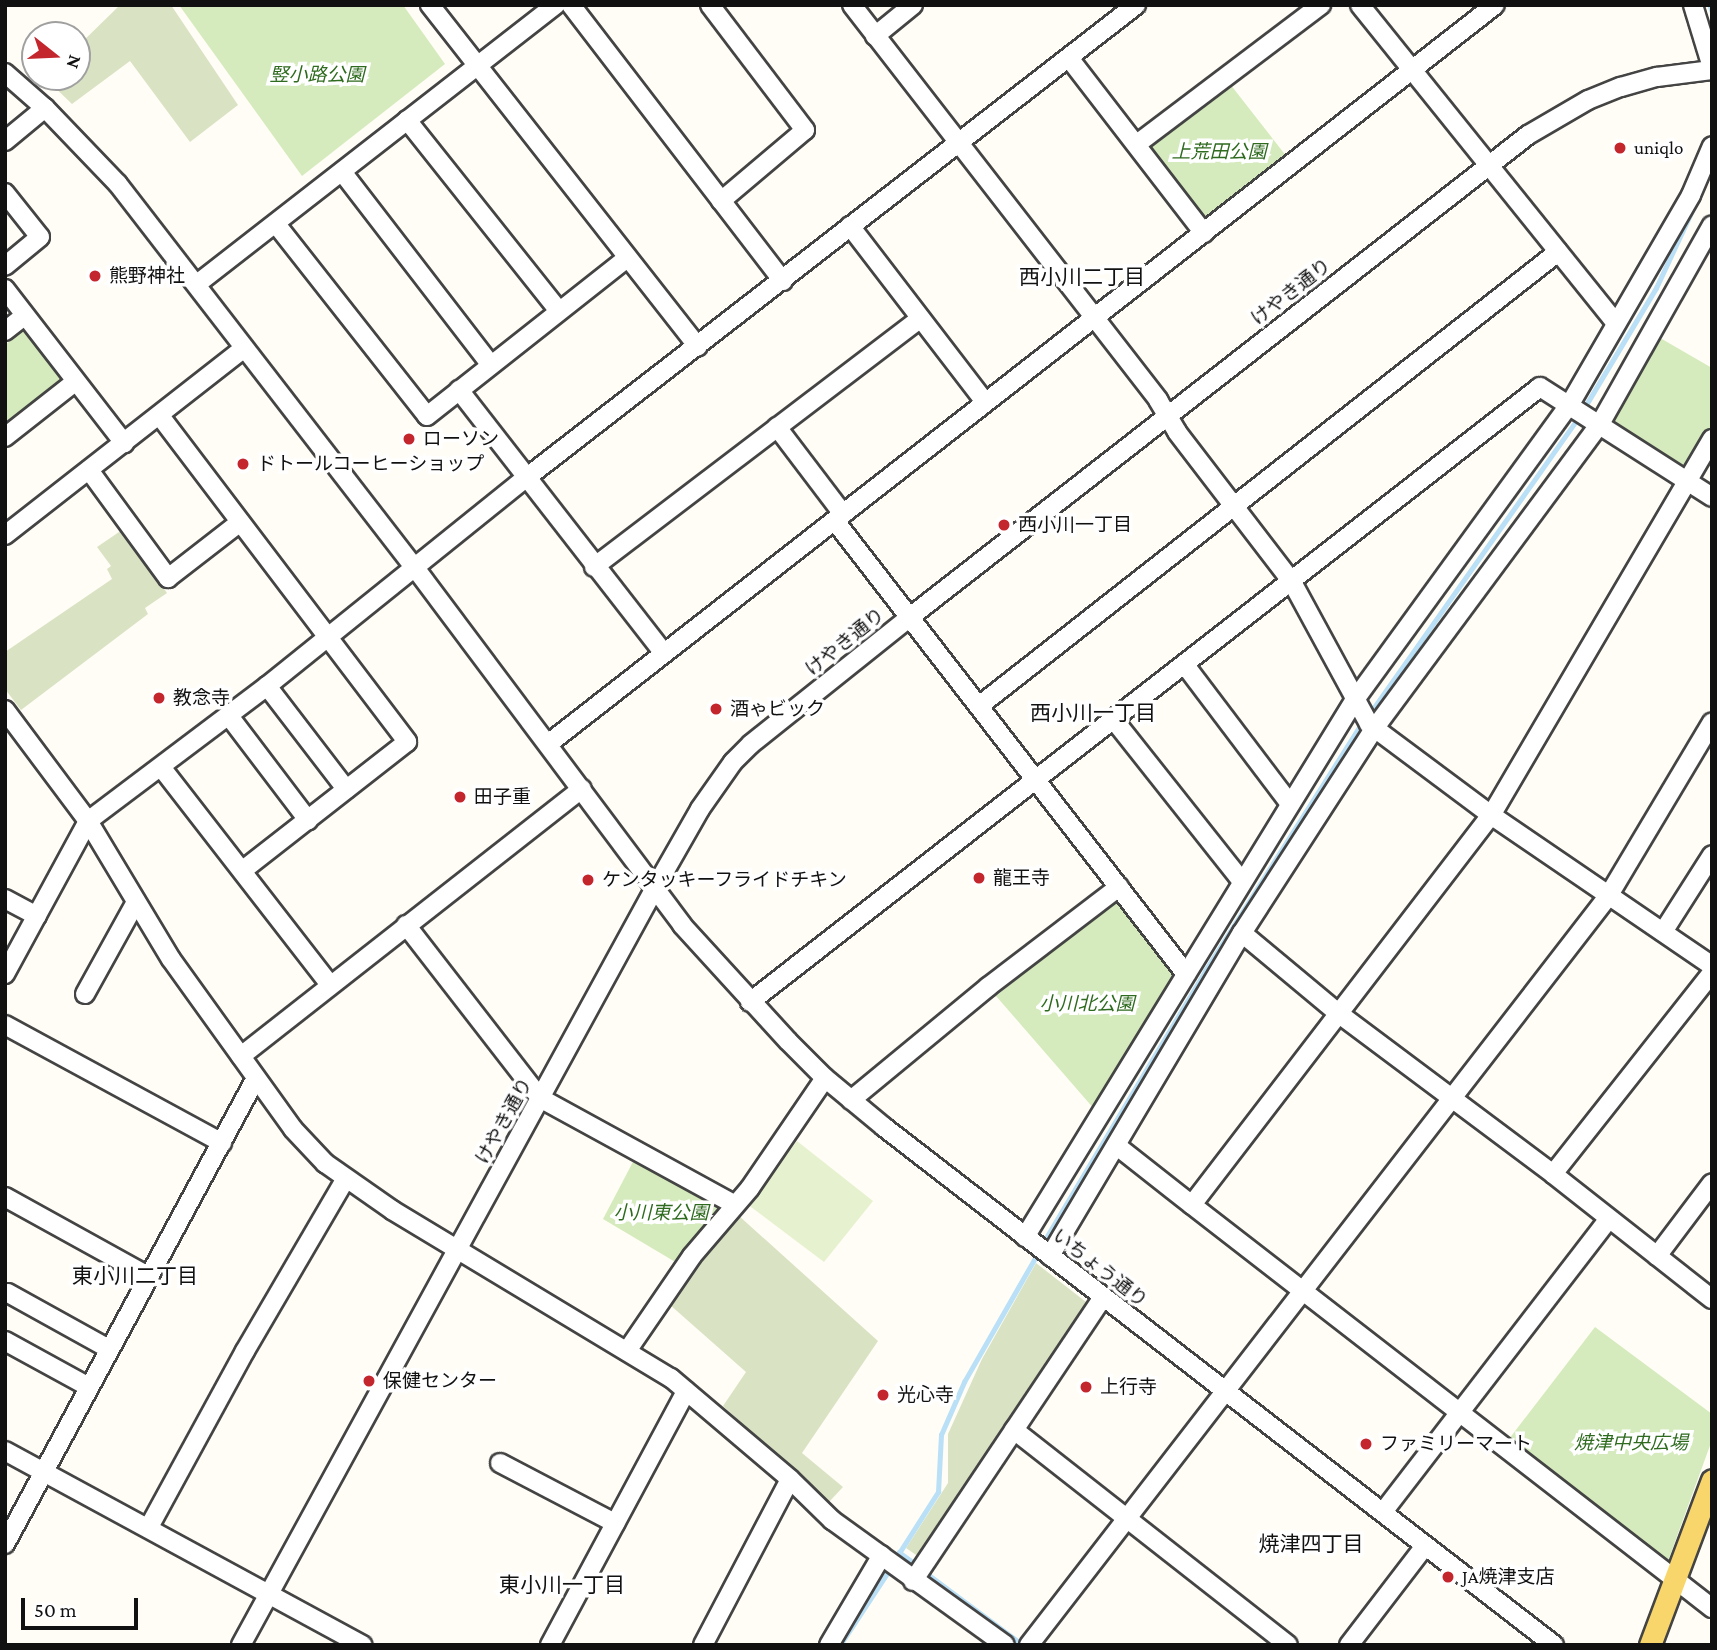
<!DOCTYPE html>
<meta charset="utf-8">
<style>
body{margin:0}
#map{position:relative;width:1717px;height:1650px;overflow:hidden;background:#fffdf5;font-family:"Crimson Pro","Noto Sans JP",serif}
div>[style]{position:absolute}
.green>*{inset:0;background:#d5ebbd}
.cemetery>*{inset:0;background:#d9e3c4}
.pitch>*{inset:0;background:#e6f2cf}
.stream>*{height:4.5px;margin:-2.25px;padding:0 2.25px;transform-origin:2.25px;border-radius:2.25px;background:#b9e0f7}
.roads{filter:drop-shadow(2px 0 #444) drop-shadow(-2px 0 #444) drop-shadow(0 2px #444) drop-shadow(0 -2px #444)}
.minor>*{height:18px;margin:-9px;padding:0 9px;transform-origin:9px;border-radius:9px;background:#fff}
.major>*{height:21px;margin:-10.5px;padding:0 10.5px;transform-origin:10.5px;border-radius:10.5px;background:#f9d66b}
.dots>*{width:19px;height:19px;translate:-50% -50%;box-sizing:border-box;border:4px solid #fff;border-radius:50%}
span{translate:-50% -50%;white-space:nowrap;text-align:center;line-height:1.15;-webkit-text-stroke:7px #fff;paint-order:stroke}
.park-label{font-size:19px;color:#2f6b1f;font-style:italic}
.poi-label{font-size:19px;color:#111}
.left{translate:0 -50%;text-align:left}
.street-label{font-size:19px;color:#111}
.neighbourhood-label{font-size:21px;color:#111}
.frame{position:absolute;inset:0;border:7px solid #111;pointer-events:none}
.north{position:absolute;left:21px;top:21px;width:70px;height:70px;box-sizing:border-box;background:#fff;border:2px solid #a0a0a0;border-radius:50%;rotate:108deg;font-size:19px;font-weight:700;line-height:28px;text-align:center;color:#111}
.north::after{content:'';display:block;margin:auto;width:24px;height:32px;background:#c4262e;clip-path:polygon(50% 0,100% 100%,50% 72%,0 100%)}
.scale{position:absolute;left:21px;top:1598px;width:117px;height:32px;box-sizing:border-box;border:4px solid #111;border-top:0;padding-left:9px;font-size:21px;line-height:24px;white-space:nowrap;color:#111;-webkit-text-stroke:5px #fff;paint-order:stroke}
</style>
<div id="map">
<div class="green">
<i style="clip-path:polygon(179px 5px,403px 5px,445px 64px,302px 176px)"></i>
<i style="clip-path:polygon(1230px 84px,1287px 157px,1207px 219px,1151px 147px)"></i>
<i style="clip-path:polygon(24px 330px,63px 378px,5px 425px,5px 345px)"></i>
<i style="clip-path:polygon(1655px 335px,1712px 368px,1712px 427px,1688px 467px,1682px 470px,1611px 423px,1611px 416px)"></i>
<i style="clip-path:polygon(1113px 902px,1123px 905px,1175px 971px,1177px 979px,1095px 1110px,996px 996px)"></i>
<i style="clip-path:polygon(635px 1158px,720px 1208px,677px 1263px,603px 1219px)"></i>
<i style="clip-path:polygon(1595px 1327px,1712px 1414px,1712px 1440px,1668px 1561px,1509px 1439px)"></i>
</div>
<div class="cemetery">
<i style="clip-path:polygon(120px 5px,171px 5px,238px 105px,190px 142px,130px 61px,72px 104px,46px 79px,77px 77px,77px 47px)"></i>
<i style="clip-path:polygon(122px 530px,167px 593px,145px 608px,148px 614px,21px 710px,5px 689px,5px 652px,112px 579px,107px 569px,111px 566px,97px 547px)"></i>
<i style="clip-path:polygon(738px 1215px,878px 1341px,802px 1453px,843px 1487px,829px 1502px,723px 1406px,746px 1372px,669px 1304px)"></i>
<i style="clip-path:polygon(1036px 1263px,1086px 1302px,1087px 1308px,919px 1557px,906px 1548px,948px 1483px,948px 1434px,982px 1359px)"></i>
</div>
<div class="pitch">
<i style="clip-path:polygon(797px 1141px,873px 1201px,824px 1262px,747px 1204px)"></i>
</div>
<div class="stream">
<i style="left:1710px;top:5px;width:6px;rotate:72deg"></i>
<i style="left:1583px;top:410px;width:142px;rotate:-59.1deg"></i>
<i style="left:1656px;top:288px;width:97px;rotate:-65deg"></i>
<i style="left:1370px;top:713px;width:362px;rotate:-54.8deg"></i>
<i style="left:1043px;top:1243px;width:317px;rotate:-59.2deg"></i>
<i style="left:1205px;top:971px;width:294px;rotate:-57.7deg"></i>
<i style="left:899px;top:1552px;width:24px;rotate:36deg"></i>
<i style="left:894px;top:1561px;width:82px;rotate:-57.5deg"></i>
<i style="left:938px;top:1492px;width:57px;rotate:-87deg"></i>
<i style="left:941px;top:1435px;width:58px;rotate:-66.5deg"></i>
<i style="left:964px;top:1382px;width:151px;rotate:-60.2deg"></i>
<i style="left:925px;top:1572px;width:122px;rotate:36.7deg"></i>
<i style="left:840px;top:1645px;width:91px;rotate:-56.7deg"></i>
</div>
<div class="roads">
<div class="minor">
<i style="left:430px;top:5px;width:434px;rotate:51.9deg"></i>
<i style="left:571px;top:5px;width:348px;rotate:52.5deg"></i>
<i style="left:710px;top:5px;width:157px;rotate:52.8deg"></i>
<i style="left:805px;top:130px;width:110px;rotate:139.8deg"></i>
<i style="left:852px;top:5px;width:500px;rotate:52.2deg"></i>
<i style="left:1158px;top:400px;width:37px;rotate:59deg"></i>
<i style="left:1177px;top:432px;width:189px;rotate:52.5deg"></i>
<i style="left:1292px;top:582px;width:162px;rotate:61.5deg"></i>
<i style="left:1369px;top:724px;width:152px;rotate:36.7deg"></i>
<i style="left:1491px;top:815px;width:268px;rotate:34.3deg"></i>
<i style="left:1360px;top:5px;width:408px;rotate:51.2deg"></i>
<i style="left:1693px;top:5px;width:65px;rotate:73deg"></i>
<i style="left:875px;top:36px;width:49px;rotate:-39.2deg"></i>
<i style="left:1069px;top:58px;width:221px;rotate:52.4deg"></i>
<i style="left:5px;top:73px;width:53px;rotate:41.2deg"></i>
<i style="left:45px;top:108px;width:105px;rotate:46.2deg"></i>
<i style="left:118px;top:184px;width:487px;rotate:52.3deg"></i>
<i style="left:416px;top:569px;width:444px;rotate:53.2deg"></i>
<i style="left:682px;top:925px;width:157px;rotate:47.6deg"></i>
<i style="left:788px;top:1041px;width:52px;rotate:45deg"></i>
<i style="left:825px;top:1078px;width:77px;rotate:39.7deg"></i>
<i style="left:884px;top:1127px;width:847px;rotate:37.71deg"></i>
<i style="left:407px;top:120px;width:244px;rotate:51.5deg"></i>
<i style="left:5px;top:141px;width:52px;rotate:-39.5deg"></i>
<i style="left:1137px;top:144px;width:231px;rotate:-37.1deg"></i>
<i style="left:343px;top:173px;width:242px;rotate:52.4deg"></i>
<i style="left:5px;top:193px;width:56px;rotate:51.5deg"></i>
<i style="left:40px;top:237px;width:45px;rotate:140.4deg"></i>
<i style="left:276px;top:224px;width:244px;rotate:51.8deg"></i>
<i style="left:427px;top:416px;width:253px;rotate:-38.3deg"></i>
<i style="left:850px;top:226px;width:222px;rotate:52.5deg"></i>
<i style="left:197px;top:284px;width:455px;rotate:-37.9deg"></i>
<i style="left:5px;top:289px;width:195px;rotate:52.3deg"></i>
<i style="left:5px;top:331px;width:24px;rotate:-38deg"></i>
<i style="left:459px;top:390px;width:333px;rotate:52.1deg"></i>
<i style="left:160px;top:416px;width:409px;rotate:52.8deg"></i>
<i style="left:407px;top:742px;width:209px;rotate:142deg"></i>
<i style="left:777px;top:427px;width:109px;rotate:52.8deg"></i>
<i style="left:5px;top:437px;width:89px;rotate:-38.2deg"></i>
<i style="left:1712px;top:439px;width:436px;rotate:120.4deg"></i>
<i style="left:1491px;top:815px;width:491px;rotate:127.5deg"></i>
<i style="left:1192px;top:1205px;width:658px;rotate:37.78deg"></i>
<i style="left:89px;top:470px;width:134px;rotate:53.8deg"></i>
<i style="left:168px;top:578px;width:90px;rotate:-37.8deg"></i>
<i style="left:835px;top:521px;width:573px;rotate:52.23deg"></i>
<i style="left:5px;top:535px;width:303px;rotate:-38deg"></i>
<i style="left:594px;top:567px;width:410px;rotate:-37.3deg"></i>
<i style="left:1185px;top:665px;width:174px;rotate:52.9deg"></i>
<i style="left:267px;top:686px;width:130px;rotate:52.5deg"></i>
<i style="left:979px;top:706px;width:736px;rotate:-38.1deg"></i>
<i style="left:5px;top:710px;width:139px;rotate:53.2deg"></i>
<i style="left:88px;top:821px;width:161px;rotate:59deg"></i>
<i style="left:171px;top:959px;width:209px;rotate:54.3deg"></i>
<i style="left:293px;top:1129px;width:47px;rotate:46.7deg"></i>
<i style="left:325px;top:1163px;width:82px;rotate:35deg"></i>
<i style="left:392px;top:1210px;width:326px;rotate:31.1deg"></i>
<i style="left:671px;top:1378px;width:156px;rotate:40.3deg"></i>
<i style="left:790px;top:1479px;width:59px;rotate:44.3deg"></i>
<i style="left:832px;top:1520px;width:213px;rotate:35.8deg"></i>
<i style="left:229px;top:716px;width:131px;rotate:52.8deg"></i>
<i style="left:1114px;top:720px;width:204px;rotate:51.6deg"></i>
<i style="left:548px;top:744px;width:1201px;rotate:-37.97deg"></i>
<i style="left:161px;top:767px;width:276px;rotate:52.2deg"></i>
<i style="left:5px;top:899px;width:36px;rotate:28deg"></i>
<i style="left:406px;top:925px;width:219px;rotate:52.2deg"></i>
<i style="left:540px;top:1098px;width:221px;rotate:28.7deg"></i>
<i style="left:1663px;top:932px;width:91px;rotate:-57.5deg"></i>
<i style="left:1242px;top:933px;width:125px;rotate:39.8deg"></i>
<i style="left:1338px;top:1013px;width:269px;rotate:36.8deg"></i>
<i style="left:1553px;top:1174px;width:202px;rotate:38.2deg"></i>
<i style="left:5px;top:974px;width:174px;rotate:-61.5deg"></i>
<i style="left:88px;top:821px;width:224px;rotate:-37deg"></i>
<i style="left:267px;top:686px;width:332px;rotate:-38.8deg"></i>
<i style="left:526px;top:478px;width:772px;rotate:-37.79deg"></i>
<i style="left:85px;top:994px;width:105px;rotate:-61deg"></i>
<i style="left:750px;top:1002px;width:1001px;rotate:-37.9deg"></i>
<i style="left:1540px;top:387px;width:204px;rotate:32.6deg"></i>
<i style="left:5px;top:1025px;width:247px;rotate:28.5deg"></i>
<i style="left:241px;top:1056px;width:433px;rotate:-38.1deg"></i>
<i style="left:851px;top:1100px;width:178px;rotate:-39.5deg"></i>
<i style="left:988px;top:987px;width:165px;rotate:-37.4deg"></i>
<i style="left:1117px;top:1146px;width:95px;rotate:38.2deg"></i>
<i style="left:1553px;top:1174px;width:256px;rotate:-51.7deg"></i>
<i style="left:5px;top:1197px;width:163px;rotate:28.9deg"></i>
<i style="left:1025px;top:1237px;width:629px;rotate:-58.46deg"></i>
<i style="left:1354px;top:701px;width:367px;rotate:-54deg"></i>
<i style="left:1570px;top:404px;width:241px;rotate:-59.9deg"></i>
<i style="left:1691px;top:195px;width:53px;rotate:-66.8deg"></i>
<i style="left:1050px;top:1256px;width:376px;rotate:-59.3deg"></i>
<i style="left:1242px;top:933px;width:243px;rotate:-57.1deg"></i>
<i style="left:1374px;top:729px;width:380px;rotate:-53.5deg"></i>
<i style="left:1600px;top:424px;width:228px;rotate:-60.6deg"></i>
<i style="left:1657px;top:1256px;width:91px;rotate:-53deg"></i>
<i style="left:8px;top:1293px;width:115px;rotate:29deg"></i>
<i style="left:5px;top:1341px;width:96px;rotate:28.7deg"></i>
<i style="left:627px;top:1351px;width:115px;rotate:-55.6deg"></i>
<i style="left:692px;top:1256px;width:89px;rotate:-49.5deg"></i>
<i style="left:750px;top:1188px;width:133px;rotate:-55.7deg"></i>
<i style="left:1014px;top:1430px;width:348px;rotate:38.1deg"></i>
<i style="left:5px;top:1451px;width:407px;rotate:28.5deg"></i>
<i style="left:500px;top:1463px;width:130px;rotate:27.6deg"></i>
<i style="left:1383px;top:1512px;width:370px;rotate:-52.4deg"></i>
<i style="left:149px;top:1527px;width:200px;rotate:-61.4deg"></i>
<i style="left:245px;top:1351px;width:198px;rotate:-59.7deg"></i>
<i style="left:5px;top:1544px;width:529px;rotate:-61.69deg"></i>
<i style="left:913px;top:1581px;width:342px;rotate:-56.2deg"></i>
<i style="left:241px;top:1645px;width:863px;rotate:-61.33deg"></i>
<i style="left:655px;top:888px;width:91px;rotate:-60.3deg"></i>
<i style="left:700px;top:809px;width:57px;rotate:-54.9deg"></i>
<i style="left:733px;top:762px;width:25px;rotate:-45deg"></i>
<i style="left:751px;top:744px;width:203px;rotate:-38.6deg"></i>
<i style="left:910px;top:617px;width:784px;rotate:-37.95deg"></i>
<i style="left:1528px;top:135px;width:69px;rotate:-30.3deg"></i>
<i style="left:1588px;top:100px;width:35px;rotate:-22deg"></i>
<i style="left:1621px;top:87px;width:37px;rotate:-16deg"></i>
<i style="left:1657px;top:77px;width:55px;rotate:-7.3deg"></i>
<i style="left:550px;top:1645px;width:288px;rotate:-61.8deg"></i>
<i style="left:703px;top:1645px;width:187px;rotate:-62.3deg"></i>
<i style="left:829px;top:1645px;width:104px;rotate:-59.5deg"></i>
<i style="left:1029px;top:1645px;width:948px;rotate:-52.28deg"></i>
<i style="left:1609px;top:895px;width:201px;rotate:-59.2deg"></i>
<i style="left:1349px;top:1645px;width:125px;rotate:-52.5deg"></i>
</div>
<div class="major">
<i style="left:1650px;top:1645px;width:176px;rotate:-69.4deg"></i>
</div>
</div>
<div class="dots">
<i style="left:1620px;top:148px;background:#c4262e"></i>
<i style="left:95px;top:276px;background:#c4262e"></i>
<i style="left:409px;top:439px;background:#c4262e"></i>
<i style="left:243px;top:464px;background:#c4262e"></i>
<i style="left:1004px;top:525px;background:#c4262e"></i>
<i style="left:159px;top:698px;background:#c4262e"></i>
<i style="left:716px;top:709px;background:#c4262e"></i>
<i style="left:460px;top:797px;background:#c4262e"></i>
<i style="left:979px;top:878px;background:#c4262e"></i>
<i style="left:588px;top:880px;background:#c4262e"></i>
<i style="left:369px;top:1381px;background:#c4262e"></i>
<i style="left:1086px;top:1387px;background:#c4262e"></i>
<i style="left:883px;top:1395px;background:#c4262e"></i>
<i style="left:1366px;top:1444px;background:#c4262e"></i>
<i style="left:1448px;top:1577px;background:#c4262e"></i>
</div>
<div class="park-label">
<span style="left:317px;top:75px">竪小路公園</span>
<span style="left:1219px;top:152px">上荒田公園</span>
<span style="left:1087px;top:1004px">小川北公園</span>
<span style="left:661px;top:1213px">小川東公園</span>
<span style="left:1631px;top:1443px">焼津中央広場</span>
</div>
<div class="poi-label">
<span class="left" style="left:1634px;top:148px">uniqlo</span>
<span class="left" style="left:109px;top:276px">熊野神社</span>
<span class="left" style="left:423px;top:439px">ローソン</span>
<span class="left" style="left:257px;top:464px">ドトールコーヒーショップ</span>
<span class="left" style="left:1018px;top:525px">西小川一丁目</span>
<span class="left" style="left:173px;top:698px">教念寺</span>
<span class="left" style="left:730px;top:709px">酒ゃビック</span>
<span class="left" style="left:474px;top:797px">田子重</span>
<span class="left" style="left:993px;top:878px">龍王寺</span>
<span class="left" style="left:602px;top:880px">ケンタッキーフライドチキン</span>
<span class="left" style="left:383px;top:1381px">保健センター</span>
<span class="left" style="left:1100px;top:1387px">上行寺</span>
<span class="left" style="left:897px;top:1395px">光心寺</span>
<span class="left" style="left:1380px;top:1444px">ファミリーマート</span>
<span class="left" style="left:1462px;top:1577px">JA焼津支店</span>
</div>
<div class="street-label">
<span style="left:1291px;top:292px;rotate:-38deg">けやき通り</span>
<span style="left:845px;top:642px;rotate:-39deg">けやき通り</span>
<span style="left:504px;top:1121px;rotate:-61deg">けやき通り</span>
<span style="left:1100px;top:1268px;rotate:38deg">いちょう通り</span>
</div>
<div class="neighbourhood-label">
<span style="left:1082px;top:277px">西小川二丁目</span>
<span style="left:1093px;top:713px">西小川一丁目</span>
<span style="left:135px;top:1276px">東小川二丁目</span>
<span style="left:1311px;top:1544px">焼津四丁目</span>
<span style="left:562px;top:1585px">東小川一丁目</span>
</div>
<div class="frame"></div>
<div class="north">N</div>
<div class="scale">50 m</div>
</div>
